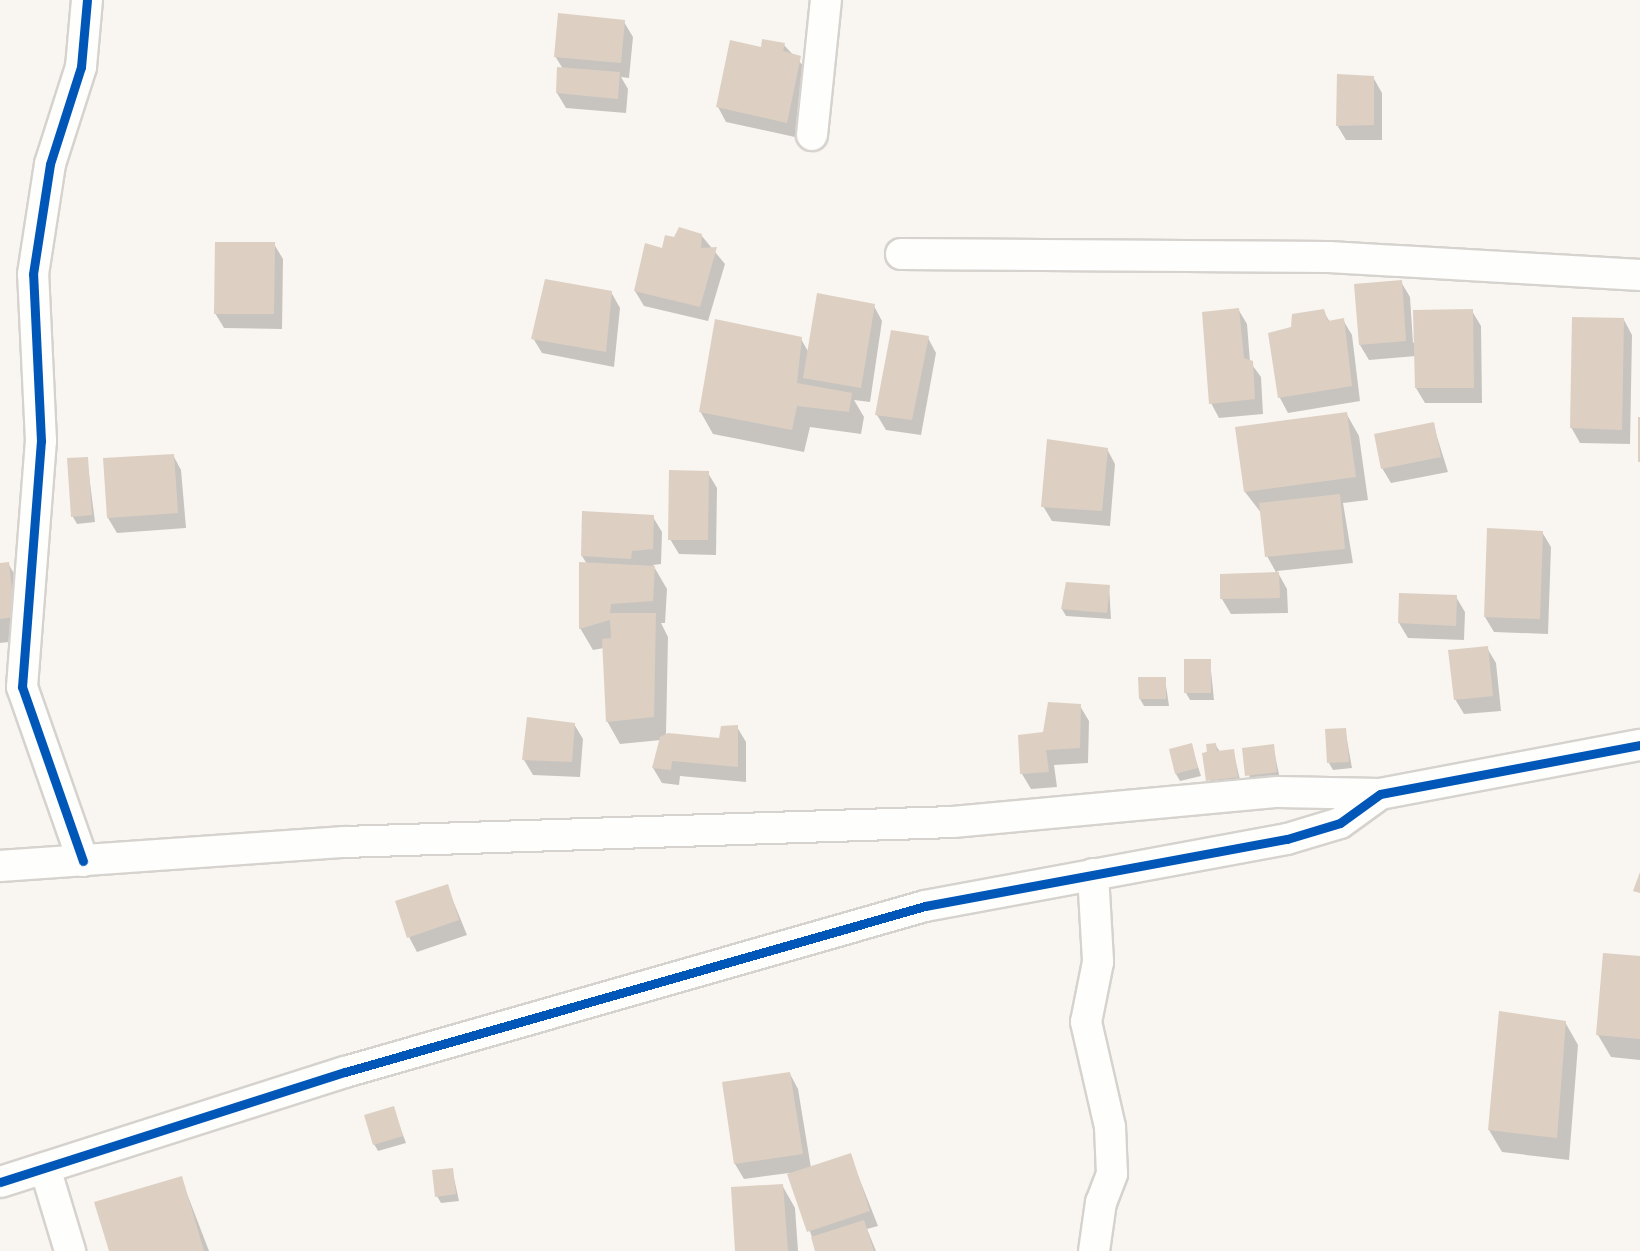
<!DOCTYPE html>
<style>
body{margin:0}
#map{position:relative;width:1640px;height:1251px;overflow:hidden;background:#f9f5f0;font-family:"Public Sans",sans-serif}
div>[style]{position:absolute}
.shadow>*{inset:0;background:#0003}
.building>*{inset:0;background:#ddd0c3}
.roads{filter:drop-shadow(2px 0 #d6d2cd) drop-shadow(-2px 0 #d6d2cd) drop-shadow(0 2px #d6d2cd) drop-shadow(0 -2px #d6d2cd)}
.street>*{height:30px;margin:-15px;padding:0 15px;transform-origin:15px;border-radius:15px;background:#fefefd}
.cycleway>*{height:9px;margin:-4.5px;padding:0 4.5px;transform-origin:4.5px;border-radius:4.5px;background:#0057b8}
span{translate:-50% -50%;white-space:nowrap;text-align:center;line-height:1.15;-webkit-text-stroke:4.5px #fff;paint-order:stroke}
</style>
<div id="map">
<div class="shadow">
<i style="clip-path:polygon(624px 22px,633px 37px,629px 78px,621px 77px,628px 89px,626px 113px,566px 108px,557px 93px,563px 69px,555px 56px)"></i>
<i style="clip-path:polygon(784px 45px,809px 72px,795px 137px,726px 122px,718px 107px,762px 49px)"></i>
<i style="clip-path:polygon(1373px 77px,1382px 93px,1382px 140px,1346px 140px,1337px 125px)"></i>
<i style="clip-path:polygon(701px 235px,725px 264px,708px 321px,644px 306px,635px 291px,663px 250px,675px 239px)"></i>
<i style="clip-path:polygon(274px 244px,283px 259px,282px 329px,224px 328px,215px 313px)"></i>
<i style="clip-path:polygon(1401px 282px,1410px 297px,1413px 343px,1472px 311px,1481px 326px,1482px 403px,1425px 403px,1416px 388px,1416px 356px,1369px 360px,1360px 345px)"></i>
<i style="clip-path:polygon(611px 292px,620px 308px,614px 367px,542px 353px,533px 338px)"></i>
<i style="clip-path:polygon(874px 306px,882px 321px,870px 402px,854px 400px,864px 417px,861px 434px,810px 427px,804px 452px,713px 434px,700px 411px,801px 339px,809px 353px)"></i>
<i style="clip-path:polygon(1238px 309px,1247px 324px,1250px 362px,1261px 377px,1263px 414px,1219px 418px,1211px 403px)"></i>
<i style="clip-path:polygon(1323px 311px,1330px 322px,1343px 320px,1352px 335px,1360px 401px,1288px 413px,1280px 398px,1292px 328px)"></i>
<i style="clip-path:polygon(1624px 320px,1632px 335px,1630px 444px,1580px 443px,1571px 427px)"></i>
<i style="clip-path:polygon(928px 338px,936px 353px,921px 435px,886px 430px,877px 415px)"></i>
<i style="clip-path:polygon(1346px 413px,1359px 436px,1368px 500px,1343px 503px,1353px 563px,1277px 571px,1287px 589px,1288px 613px,1231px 614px,1222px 599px,1277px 574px,1267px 556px,1262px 514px,1245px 492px)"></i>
<i style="clip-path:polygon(1433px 424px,1448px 472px,1391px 483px,1382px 468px)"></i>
<i style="clip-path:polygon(1107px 449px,1115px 464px,1110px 526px,1052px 521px,1043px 506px)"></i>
<i style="clip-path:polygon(173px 455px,181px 470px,186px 528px,117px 533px,108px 518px)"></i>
<i style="clip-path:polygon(87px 459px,95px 522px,77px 524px,73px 517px)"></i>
<i style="clip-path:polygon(708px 473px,717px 488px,716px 555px,679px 554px,670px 539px)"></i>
<i style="clip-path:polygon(653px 517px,662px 532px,661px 564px,653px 565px,667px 589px,665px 623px,661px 623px,668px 637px,666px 734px,720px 740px,737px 727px,746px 742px,746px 782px,680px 776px,679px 785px,662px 783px,653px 768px,661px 740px,620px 744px,607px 721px,604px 648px,593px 650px,580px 628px,587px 564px,582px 556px)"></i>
<i style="clip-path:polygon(1542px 532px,1551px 547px,1548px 634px,1494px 632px,1485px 617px)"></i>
<i style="clip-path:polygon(8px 563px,21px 586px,27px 640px,0 643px,0 564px)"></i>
<i style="clip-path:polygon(1109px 586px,1111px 619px,1066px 616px,1062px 609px)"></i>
<i style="clip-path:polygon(1456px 597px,1465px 612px,1464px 640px,1408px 638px,1399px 623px)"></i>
<i style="clip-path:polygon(1487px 648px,1496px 663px,1501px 711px,1464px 714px,1455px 699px)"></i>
<i style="clip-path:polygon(1210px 661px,1214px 700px,1190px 700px,1186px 693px)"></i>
<i style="clip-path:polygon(1165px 679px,1169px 706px,1144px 706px,1140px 699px)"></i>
<i style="clip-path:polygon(1080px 706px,1089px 721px,1088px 763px,1054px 765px,1057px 787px,1031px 789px,1022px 774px,1045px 733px)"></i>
<i style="clip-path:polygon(574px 724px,583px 739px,580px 777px,533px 775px,524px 760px)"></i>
<i style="clip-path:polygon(1345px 729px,1352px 768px,1333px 770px,1329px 763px)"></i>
<i style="clip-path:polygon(1215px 744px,1220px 752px,1233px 750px,1241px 784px,1212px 788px,1204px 754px)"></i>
<i style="clip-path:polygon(1191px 745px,1201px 776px,1180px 781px,1176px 774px)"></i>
<i style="clip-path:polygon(1273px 746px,1280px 779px,1251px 783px,1243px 749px)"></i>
<i style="clip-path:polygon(447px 886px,467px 935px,417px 952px,409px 937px)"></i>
<i style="clip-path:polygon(1640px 958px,1640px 1060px,1611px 1057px,1598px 1035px)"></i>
<i style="clip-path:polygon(1565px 1022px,1578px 1045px,1569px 1160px,1502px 1152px,1489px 1130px)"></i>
<i style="clip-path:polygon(790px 1074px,798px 1089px,811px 1168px,850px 1155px,878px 1226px,867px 1229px,876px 1251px,817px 1251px,789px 1173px,744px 1179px,735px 1164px,723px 1083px)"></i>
<i style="clip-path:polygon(393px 1108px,406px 1143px,378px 1151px,374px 1144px)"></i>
<i style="clip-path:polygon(452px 1169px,459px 1201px,441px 1203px,437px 1196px)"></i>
<i style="clip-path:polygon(181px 1178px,209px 1251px,111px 1251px)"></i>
<i style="clip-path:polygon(782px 1185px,795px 1208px,798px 1251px,737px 1251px)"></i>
</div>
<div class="building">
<i style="clip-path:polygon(558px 13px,625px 20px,621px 63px,554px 57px)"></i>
<i style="clip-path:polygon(762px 39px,785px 43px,783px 51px,801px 56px,787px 123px,716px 107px,730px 40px,761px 47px)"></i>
<i style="clip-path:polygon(557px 67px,620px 72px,618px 99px,556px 93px)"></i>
<i style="clip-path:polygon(1337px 74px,1374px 76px,1374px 125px,1336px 126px)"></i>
<i style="clip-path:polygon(679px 227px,702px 234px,701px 248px,717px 247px,700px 307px,634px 291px,645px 243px,662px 248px,665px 235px,674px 237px)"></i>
<i style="clip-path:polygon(215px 242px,275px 242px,274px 314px,214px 314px)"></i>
<i style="clip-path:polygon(545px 279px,612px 291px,606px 352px,531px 339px)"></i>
<i style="clip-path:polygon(1402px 280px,1406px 341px,1359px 345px,1354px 284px)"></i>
<i style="clip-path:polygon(817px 293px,875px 304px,861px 388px,803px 378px)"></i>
<i style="clip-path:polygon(1239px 308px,1244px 358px,1253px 361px,1255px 399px,1209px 404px,1202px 312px)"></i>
<i style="clip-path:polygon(1324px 309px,1328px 321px,1344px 318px,1352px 386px,1278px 398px,1268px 333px,1291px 327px,1292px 314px)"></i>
<i style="clip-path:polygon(1473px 309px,1474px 388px,1415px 388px,1413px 310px)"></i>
<i style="clip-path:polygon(1572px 317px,1624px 318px,1622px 430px,1570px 428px)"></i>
<i style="clip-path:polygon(715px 319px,802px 337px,797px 383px,852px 393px,849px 412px,797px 406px,792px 430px,699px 412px)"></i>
<i style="clip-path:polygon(891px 330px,929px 336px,912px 420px,875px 415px)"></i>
<i style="clip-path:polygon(1347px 412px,1356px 477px,1244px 492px,1235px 427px)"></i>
<i style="clip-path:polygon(1638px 417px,1640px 417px,1640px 462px,1638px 462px)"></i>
<i style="clip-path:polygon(1434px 422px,1441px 457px,1381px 469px,1374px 434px)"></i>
<i style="clip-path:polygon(1047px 439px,1108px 448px,1102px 511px,1041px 507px)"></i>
<i style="clip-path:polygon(174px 454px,178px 513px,107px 518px,103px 458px)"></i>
<i style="clip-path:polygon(88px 457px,92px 515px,71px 517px,67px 458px)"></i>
<i style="clip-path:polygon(669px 470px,709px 471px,708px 540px,668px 540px)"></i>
<i style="clip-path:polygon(1340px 494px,1345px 549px,1265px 557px,1259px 503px)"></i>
<i style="clip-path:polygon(582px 511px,654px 515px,653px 549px,632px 551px,631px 559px,581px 556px)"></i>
<i style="clip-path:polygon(1487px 528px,1543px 531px,1540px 619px,1484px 617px)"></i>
<i style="clip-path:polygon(9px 562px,15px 617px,0 619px,0 563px)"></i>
<i style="clip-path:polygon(579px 562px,655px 566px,653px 601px,611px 604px,610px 613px,656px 613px,654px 717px,606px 722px,602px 639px,611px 638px,610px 620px,579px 629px)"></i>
<i style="clip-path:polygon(1279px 572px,1280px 598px,1220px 599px,1220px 574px)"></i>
<i style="clip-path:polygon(1066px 582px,1110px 585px,1107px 613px,1061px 609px)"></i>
<i style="clip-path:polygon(1399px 593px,1457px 595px,1456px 626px,1398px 623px)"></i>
<i style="clip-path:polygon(1488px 646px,1493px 696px,1454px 700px,1448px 650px)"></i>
<i style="clip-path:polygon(1184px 659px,1211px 659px,1211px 693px,1184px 693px)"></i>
<i style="clip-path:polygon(1138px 677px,1166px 677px,1166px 699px,1139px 699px)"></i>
<i style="clip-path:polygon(1048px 702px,1081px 704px,1080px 748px,1046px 750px,1049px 772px,1020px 774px,1018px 735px,1043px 732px)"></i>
<i style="clip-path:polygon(527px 717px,575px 723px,572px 762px,522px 760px)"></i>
<i style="clip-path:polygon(738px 725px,738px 767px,672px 761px,671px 770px,652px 768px,660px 737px,668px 733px,719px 738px,721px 726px)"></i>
<i style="clip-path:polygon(1346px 728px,1349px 762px,1327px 763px,1325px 729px)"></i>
<i style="clip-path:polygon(1192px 743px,1198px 768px,1175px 774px,1169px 749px)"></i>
<i style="clip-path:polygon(1216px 743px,1217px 751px,1234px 749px,1238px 777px,1206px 781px,1202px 753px,1207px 752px,1206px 744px)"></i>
<i style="clip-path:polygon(1274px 744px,1277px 772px,1245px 776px,1242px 748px)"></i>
<i style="clip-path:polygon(1640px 872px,1640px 893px,1633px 891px)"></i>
<i style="clip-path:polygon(448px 884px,459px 920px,407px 938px,395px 901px)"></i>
<i style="clip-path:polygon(1603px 953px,1640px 956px,1640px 1039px,1596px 1035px)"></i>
<i style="clip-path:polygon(1499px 1011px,1566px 1021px,1557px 1138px,1488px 1130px)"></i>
<i style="clip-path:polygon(790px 1072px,803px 1154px,734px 1164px,722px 1082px)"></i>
<i style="clip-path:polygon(394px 1106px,403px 1136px,373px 1145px,364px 1115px)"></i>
<i style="clip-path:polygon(851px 1153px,870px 1211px,807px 1232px,787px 1174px)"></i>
<i style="clip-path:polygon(453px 1168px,456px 1194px,435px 1197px,432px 1170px)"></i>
<i style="clip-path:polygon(182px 1176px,204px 1251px,109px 1251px,94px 1202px)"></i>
<i style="clip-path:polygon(783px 1184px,788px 1251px,735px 1251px,731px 1187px)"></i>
<i style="clip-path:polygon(864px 1220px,874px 1251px,815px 1251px,811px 1237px)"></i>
</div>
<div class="roads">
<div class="street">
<i style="left:812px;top:135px;width:136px;rotate:-84.1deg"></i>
<i style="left:901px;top:254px;width:428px;rotate:0.4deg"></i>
<i style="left:1329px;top:257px;width:312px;rotate:3.3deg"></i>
<i style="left:83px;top:861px;width:184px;rotate:-109.3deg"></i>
<i style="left:22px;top:687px;width:247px;rotate:-85.6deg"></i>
<i style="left:41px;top:441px;width:167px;rotate:-92.7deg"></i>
<i style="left:33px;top:274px;width:111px;rotate:-81.2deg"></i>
<i style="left:50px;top:164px;width:102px;rotate:-72.3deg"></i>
<i style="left:81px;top:67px;width:67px;rotate:-84.9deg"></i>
<i style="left:0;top:866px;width:345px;rotate:-4deg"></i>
<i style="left:344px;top:842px;width:609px;rotate:-1.88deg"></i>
<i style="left:953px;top:822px;width:326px;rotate:-5.3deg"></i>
<i style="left:1278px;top:792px;width:102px;rotate:1.1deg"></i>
<i style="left:1093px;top:874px;width:88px;rotate:86.7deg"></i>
<i style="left:1098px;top:962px;width:61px;rotate:101.3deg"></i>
<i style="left:1086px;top:1022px;width:108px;rotate:77.1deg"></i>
<i style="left:1110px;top:1127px;width:47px;rotate:87.6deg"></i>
<i style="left:1112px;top:1174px;width:30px;rotate:111deg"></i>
<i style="left:1101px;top:1202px;width:49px;rotate:98.1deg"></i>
<i style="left:45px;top:1168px;width:87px;rotate:73.2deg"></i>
<i style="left:0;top:1182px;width:362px;rotate:-17.7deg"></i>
<i style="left:345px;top:1072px;width:603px;rotate:-15.97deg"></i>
<i style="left:925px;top:906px;width:368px;rotate:-10.5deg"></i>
<i style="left:1287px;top:839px;width:55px;rotate:-16.8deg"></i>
<i style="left:1340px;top:823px;width:49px;rotate:-35.9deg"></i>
<i style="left:1380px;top:794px;width:265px;rotate:-10.7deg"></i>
</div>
</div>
<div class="cycleway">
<i style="left:83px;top:861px;width:184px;rotate:-109.3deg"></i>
<i style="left:22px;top:687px;width:247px;rotate:-85.6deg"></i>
<i style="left:41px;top:441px;width:167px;rotate:-92.7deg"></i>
<i style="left:33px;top:274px;width:111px;rotate:-81.2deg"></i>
<i style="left:50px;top:164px;width:102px;rotate:-72.3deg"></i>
<i style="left:81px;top:67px;width:67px;rotate:-84.9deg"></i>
<i style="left:0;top:1182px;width:362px;rotate:-17.7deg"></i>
<i style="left:345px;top:1072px;width:603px;rotate:-15.97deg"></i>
<i style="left:925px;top:906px;width:368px;rotate:-10.5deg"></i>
<i style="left:1287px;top:839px;width:55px;rotate:-16.8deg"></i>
<i style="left:1340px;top:823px;width:49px;rotate:-35.9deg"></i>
<i style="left:1380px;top:794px;width:265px;rotate:-10.7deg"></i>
</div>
</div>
